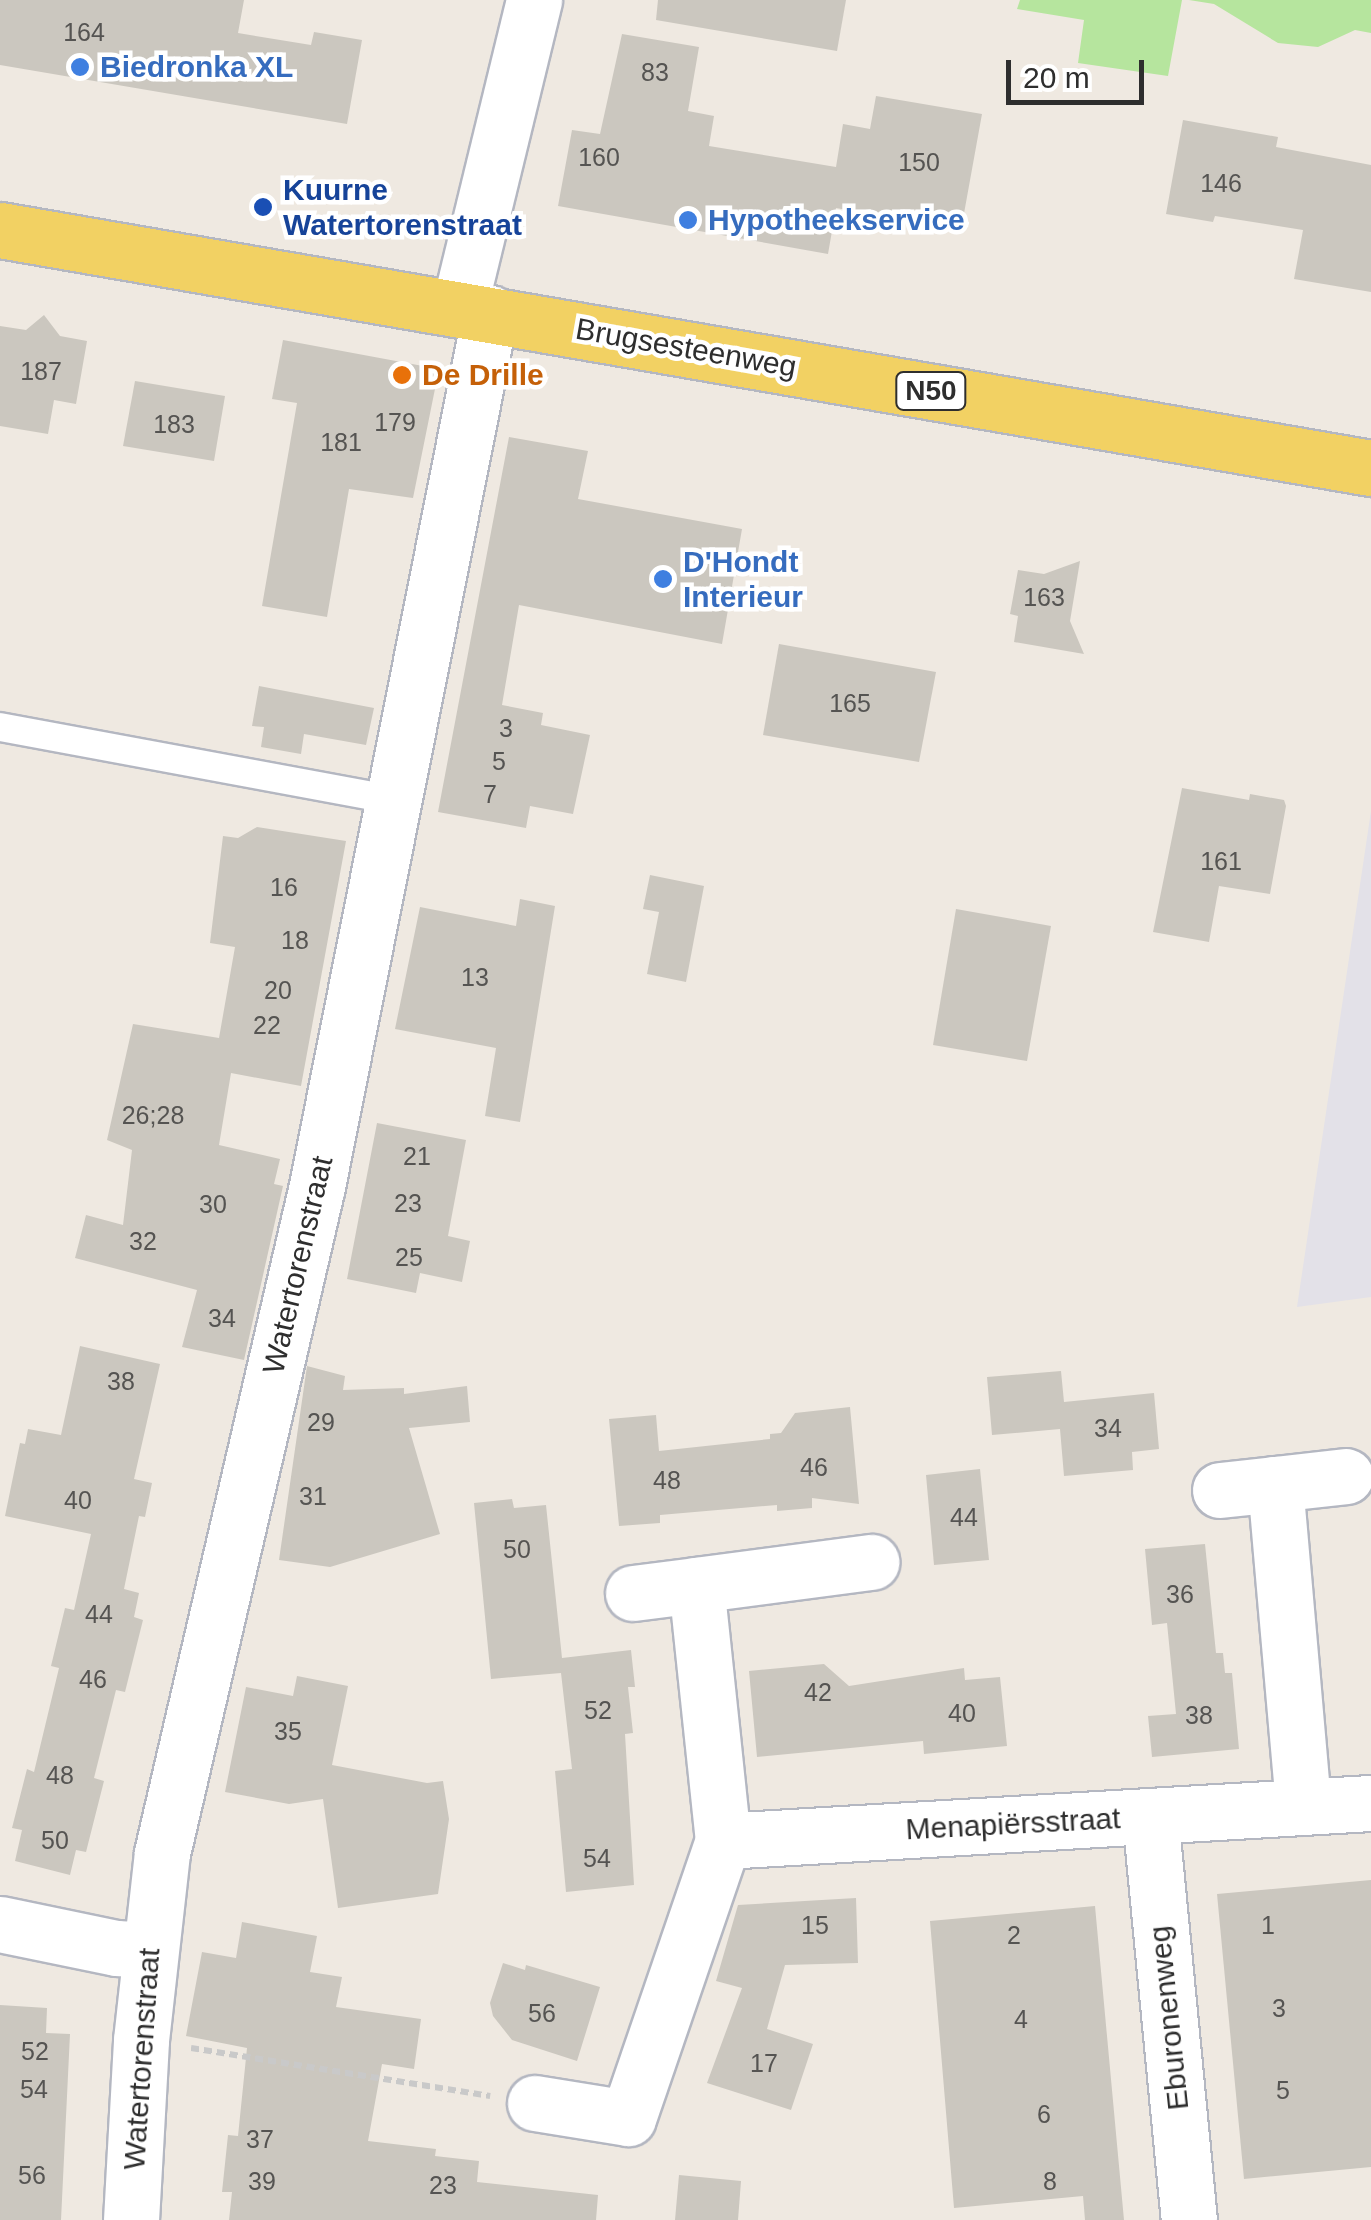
<!DOCTYPE html>
<meta charset="utf-8">
<style>
body{margin:0}
#map{position:relative;width:1371px;height:2220px;overflow:hidden;background:#efe9e1;font-family:Helvetica,sans-serif}
div>[style]{position:absolute}
.industrial>*{inset:0;background:#e3e1e8}
.green>*{inset:0;background:#b6e59e}
.building>*{inset:0;background:#cbc7bf}
.path>*{height:6px;margin-top:-3px;transform-origin:0;background:repeating-linear-gradient(90deg,#c9c9c9 0 8px,transparent 0 13px)}
.roads{filter:drop-shadow(2px 0 #b4b7c1) drop-shadow(-2px 0 #b4b7c1) drop-shadow(0 2px #b4b7c1) drop-shadow(0 -2px #b4b7c1)}
.lane>*{height:28px;margin:-14px;padding:0 14px;transform-origin:14px;border-radius:14px;background:#fff}
.street>*{height:55px;margin:-27.5px;padding:0 27.5px;transform-origin:27.5px;border-radius:27.5px;background:#fff}
.primary>*{height:55px;margin:-27.5px;padding:0 27.5px;transform-origin:27.5px;border-radius:27.5px;background:#f2d163}
.dots>*{width:28px;height:28px;translate:-50% -50%;box-sizing:border-box;border:5px solid #fff;border-radius:50%}
span{translate:-50% -50%;white-space:nowrap;text-align:center;line-height:1.15;-webkit-text-stroke:9px #fff;paint-order:stroke}
.number-label{font-size:25px;color:#555452}
.number-label span{-webkit-text-stroke-width:0}
.shield-label span{padding:2px 8px;background:#fff;border:2px solid;border-radius:8px;-webkit-text-stroke-width:0}
.shield-label{font-size:28px;color:#2e2e2e;font-weight:700}
.shop-label{font-size:30px;color:#366cbe;font-weight:700}
.left{translate:0 -50%;text-align:left}
.transit-label{font-size:30px;color:#164399;font-weight:700}
.street-label{font-size:30px;color:#2e2e2e}
.food-label{font-size:30px;color:#c56008;font-weight:700}
.scale{position:absolute;left:1006px;top:60px;width:138px;height:45px;box-sizing:border-box;border:5px solid #2e2e2e;border-top:0;padding-left:12px;font-size:30px;line-height:35px;white-space:nowrap;color:#2e2e2e;-webkit-text-stroke:8px #fff;paint-order:stroke}
</style>
<div id="map">
<div class="industrial">
<i style="clip-path:polygon(1371px 811px,1371px 1297px,1297px 1307px)"></i>
</div>
<div class="green">
<i style="clip-path:polygon(1020px 0,1182px 0,1168px 76px,1078px 63px,1084px 20px,1017px 9px)"></i>
<i style="clip-path:polygon(1189px 0,1371px 0,1371px 33px,1355px 30px,1318px 47px,1278px 43px,1214px 4px)"></i>
</div>
<div class="building">
<i style="clip-path:polygon(0 0,244px 0,238px 33px,311px 45px,314px 32px,362px 40px,347px 124px,0 65px)"></i>
<i style="clip-path:polygon(658px 0,846px 0,837px 51px,656px 20px)"></i>
<i style="clip-path:polygon(622px 34px,699px 47px,688px 111px,714px 116px,709px 146px,836px 167px,843px 124px,870px 129px,876px 96px,982px 114px,961px 230px,836px 208px,828px 254px,558px 206px,572px 130px,600px 134px)"></i>
<i style="clip-path:polygon(1183px 120px,1278px 137px,1276px 147px,1371px 165px,1371px 292px,1294px 279px,1303px 230px,1215px 216px,1213px 222px,1166px 214px)"></i>
<i style="clip-path:polygon(44px 315px,60px 336px,87px 341px,76px 404px,54px 400px,48px 434px,0 426px,0 326px,26px 330px)"></i>
<i style="clip-path:polygon(283px 340px,439px 369px,413px 498px,349px 489px,327px 617px,262px 606px,297px 403px,272px 399px)"></i>
<i style="clip-path:polygon(135px 381px,225px 396px,214px 461px,123px 446px)"></i>
<i style="clip-path:polygon(509px 437px,588px 451px,578px 499px,742px 529px,722px 644px,519px 605px,502px 705px,543px 713px,541px 725px,590px 735px,573px 814px,530px 806px,526px 828px,438px 812px)"></i>
<i style="clip-path:polygon(1080px 561px,1070px 621px,1084px 654px,1014px 642px,1018px 616px,1010px 614px,1018px 570px,1044px 574px)"></i>
<i style="clip-path:polygon(779px 644px,936px 672px,919px 762px,763px 735px)"></i>
<i style="clip-path:polygon(259px 686px,374px 708px,366px 745px,304px 734px,301px 754px,261px 747px,264px 727px,252px 726px)"></i>
<i style="clip-path:polygon(1182px 788px,1249px 800px,1250px 794px,1284px 800px,1286px 806px,1270px 894px,1219px 886px,1209px 942px,1153px 932px)"></i>
<i style="clip-path:polygon(257px 827px,346px 841px,301px 1086px,231px 1073px,219px 1145px,280px 1159px,274px 1184px,283px 1186px,244px 1360px,182px 1347px,197px 1290px,75px 1258px,86px 1215px,123px 1225px,132px 1150px,107px 1140px,133px 1024px,219px 1038px,235px 947px,210px 943px,223px 836px,238px 838px)"></i>
<i style="clip-path:polygon(650px 875px,704px 886px,686px 982px,647px 974px,659px 912px,643px 909px)"></i>
<i style="clip-path:polygon(520px 899px,555px 906px,520px 1122px,485px 1116px,496px 1048px,395px 1029px,420px 907px,516px 926px)"></i>
<i style="clip-path:polygon(956px 909px,1051px 926px,1027px 1061px,933px 1045px)"></i>
<i style="clip-path:polygon(377px 1123px,466px 1140px,448px 1236px,470px 1241px,462px 1282px,420px 1273px,416px 1293px,347px 1279px)"></i>
<i style="clip-path:polygon(80px 1346px,160px 1364px,134px 1479px,152px 1483px,145px 1517px,139px 1516px,124px 1589px,139px 1593px,134px 1617px,143px 1620px,125px 1692px,116px 1690px,94px 1778px,104px 1781px,86px 1852px,76px 1850px,70px 1875px,15px 1861px,22px 1830px,12px 1828px,27px 1769px,34px 1772px,59px 1668px,51px 1666px,65px 1608px,74px 1610px,91px 1534px,5px 1516px,20px 1443px,25px 1444px,28px 1429px,61px 1435px)"></i>
<i style="clip-path:polygon(307px 1366px,345px 1376px,343px 1390px,404px 1388px,404px 1394px,467px 1386px,470px 1422px,409px 1428px,440px 1534px,330px 1567px,279px 1560px)"></i>
<i style="clip-path:polygon(1061px 1371px,1064px 1402px,1154px 1393px,1159px 1449px,1132px 1452px,1133px 1470px,1064px 1476px,1060px 1429px,992px 1435px,987px 1377px)"></i>
<i style="clip-path:polygon(850px 1407px,859px 1504px,812px 1498px,812px 1508px,777px 1511px,777px 1505px,660px 1515px,660px 1523px,619px 1526px,609px 1419px,656px 1415px,659px 1451px,770px 1439px,770px 1434px,781px 1433px,795px 1413px)"></i>
<i style="clip-path:polygon(980px 1469px,989px 1560px,934px 1565px,926px 1475px)"></i>
<i style="clip-path:polygon(512px 1499px,514px 1508px,546px 1505px,562px 1658px,631px 1650px,635px 1687px,628px 1687px,633px 1733px,625px 1734px,634px 1885px,566px 1892px,555px 1771px,572px 1769px,561px 1673px,491px 1679px,474px 1503px)"></i>
<i style="clip-path:polygon(1205px 1544px,1216px 1653px,1223px 1653px,1225px 1673px,1232px 1673px,1239px 1749px,1152px 1757px,1148px 1716px,1176px 1714px,1167px 1623px,1152px 1625px,1145px 1549px)"></i>
<i style="clip-path:polygon(824px 1664px,849px 1686px,964px 1668px,965px 1680px,1000px 1677px,1007px 1746px,924px 1754px,923px 1741px,757px 1757px,749px 1671px)"></i>
<i style="clip-path:polygon(297px 1676px,348px 1686px,332px 1765px,427px 1783px,443px 1781px,449px 1819px,438px 1894px,338px 1908px,323px 1799px,289px 1804px,225px 1792px,246px 1687px,293px 1696px)"></i>
<i style="clip-path:polygon(1371px 1880px,1371px 2167px,1244px 2179px,1217px 1894px)"></i>
<i style="clip-path:polygon(856px 1898px,858px 1963px,785px 1965px,767px 2029px,813px 2044px,791px 2110px,707px 2083px,742px 1988px,716px 1981px,738px 1905px)"></i>
<i style="clip-path:polygon(1095px 1906px,1124px 2220px,1085px 2220px,1083px 2196px,954px 2208px,930px 1921px)"></i>
<i style="clip-path:polygon(242px 1922px,317px 1936px,310px 1972px,342px 1977px,336px 2007px,421px 2019px,414px 2069px,382px 2064px,368px 2141px,436px 2149px,435px 2156px,479px 2161px,477px 2182px,598px 2195px,596px 2220px,229px 2220px,232px 2192px,222px 2192px,228px 2135px,238px 2136px,247px 2048px,186px 2036px,202px 1952px,236px 1958px)"></i>
<i style="clip-path:polygon(503px 1963px,525px 1970px,526px 1965px,600px 1987px,577px 2061px,512px 2040px,493px 2016px,490px 2003px)"></i>
<i style="clip-path:polygon(0 2005px,47px 2008px,46px 2033px,70px 2034px,61px 2220px,0 2220px)"></i>
<i style="clip-path:polygon(679px 2175px,741px 2181px,738px 2220px,675px 2220px)"></i>
</div>
<div class="path">
<i style="left:191px;top:2048px;width:303px;rotate:9.1deg"></i>
</div>
<div class="roads">
<div class="lane">
<i style="left:0;top:727px;width:402px;rotate:10.5deg"></i>
</div>
<div class="street">
<i style="left:459px;top:308px;width:317px;rotate:-76.3deg"></i>
<i style="left:1275px;top:1484px;width:71px;rotate:-6.4deg"></i>
<i style="left:1220px;top:1490px;width:55px;rotate:-6.2deg"></i>
<i style="left:1275px;top:1484px;width:324px;rotate:85deg"></i>
<i style="left:633px;top:1593px;width:64px;rotate:-7.2deg"></i>
<i style="left:1150px;top:1816px;width:406px;rotate:84.5deg"></i>
<i style="left:723px;top:1841px;width:649px;rotate:-3.36deg"></i>
<i style="left:0;top:1924px;width:118px;rotate:11.7deg"></i>
<i style="left:116px;top:1948px;width:33px;rotate:3deg"></i>
<i style="left:535px;top:2103px;width:94px;rotate:9.2deg"></i>
<i style="left:628px;top:2118px;width:293px;rotate:-71.1deg"></i>
<i style="left:723px;top:1841px;width:257px;rotate:-96deg"></i>
<i style="left:696px;top:1585px;width:177px;rotate:-7.5deg"></i>
<i style="left:131px;top:2220px;width:180px;rotate:-86.8deg"></i>
<i style="left:141px;top:2040px;width:188px;rotate:-83.6deg"></i>
<i style="left:162px;top:1853px;width:685px;rotate:-76.92deg"></i>
<i style="left:317px;top:1186px;width:890px;rotate:-78.79deg"></i>
</div>
<div class="primary">
<i style="left:0;top:230px;width:1392px;rotate:9.85deg"></i>
</div>
</div>
<div class="dots">
<i style="left:80px;top:67px;background:#3f7fe0"></i>
<i style="left:263px;top:207px;background:#1a4fb4"></i>
<i style="left:688px;top:220px;background:#3f7fe0"></i>
<i style="left:402px;top:375px;background:#e8710a"></i>
<i style="left:663px;top:579px;background:#3f7fe0"></i>
</div>
<div class="number-label">
<span style="left:84px;top:32px">164</span>
<span style="left:655px;top:72px">83</span>
<span style="left:599px;top:157px">160</span>
<span style="left:919px;top:162px">150</span>
<span style="left:1221px;top:183px">146</span>
<span style="left:41px;top:371px">187</span>
<span style="left:395px;top:422px">179</span>
<span style="left:174px;top:424px">183</span>
<span style="left:341px;top:442px">181</span>
<span style="left:1044px;top:597px">163</span>
<span style="left:850px;top:703px">165</span>
<span style="left:506px;top:728px">3</span>
<span style="left:499px;top:761px">5</span>
<span style="left:490px;top:794px">7</span>
<span style="left:1221px;top:861px">161</span>
<span style="left:284px;top:887px">16</span>
<span style="left:295px;top:940px">18</span>
<span style="left:475px;top:977px">13</span>
<span style="left:278px;top:990px">20</span>
<span style="left:267px;top:1025px">22</span>
<span style="left:153px;top:1115px">26;28</span>
<span style="left:417px;top:1156px">21</span>
<span style="left:408px;top:1203px">23</span>
<span style="left:213px;top:1204px">30</span>
<span style="left:143px;top:1241px">32</span>
<span style="left:409px;top:1257px">25</span>
<span style="left:222px;top:1318px">34</span>
<span style="left:121px;top:1381px">38</span>
<span style="left:321px;top:1422px">29</span>
<span style="left:1108px;top:1428px">34</span>
<span style="left:814px;top:1467px">46</span>
<span style="left:667px;top:1480px">48</span>
<span style="left:313px;top:1496px">31</span>
<span style="left:78px;top:1500px">40</span>
<span style="left:964px;top:1517px">44</span>
<span style="left:517px;top:1549px">50</span>
<span style="left:1180px;top:1594px">36</span>
<span style="left:99px;top:1614px">44</span>
<span style="left:93px;top:1679px">46</span>
<span style="left:818px;top:1692px">42</span>
<span style="left:598px;top:1710px">52</span>
<span style="left:962px;top:1713px">40</span>
<span style="left:1199px;top:1715px">38</span>
<span style="left:288px;top:1731px">35</span>
<span style="left:60px;top:1775px">48</span>
<span style="left:55px;top:1840px">50</span>
<span style="left:597px;top:1858px">54</span>
<span style="left:815px;top:1925px">15</span>
<span style="left:1268px;top:1925px">1</span>
<span style="left:1014px;top:1935px">2</span>
<span style="left:1279px;top:2008px">3</span>
<span style="left:542px;top:2013px">56</span>
<span style="left:1021px;top:2019px">4</span>
<span style="left:35px;top:2051px">52</span>
<span style="left:764px;top:2063px">17</span>
<span style="left:34px;top:2089px">54</span>
<span style="left:1283px;top:2090px">5</span>
<span style="left:1044px;top:2114px">6</span>
<span style="left:260px;top:2139px">37</span>
<span style="left:32px;top:2175px">56</span>
<span style="left:262px;top:2181px">39</span>
<span style="left:1050px;top:2181px">8</span>
<span style="left:443px;top:2185px">23</span>
</div>
<div class="shield-label">
<span style="left:931px;top:391px">N50</span>
</div>
<div class="shop-label">
<span class="left" style="left:100px;top:67px">Biedronka XL</span>
<span class="left" style="left:708px;top:220px">Hypotheekservice</span>
<span class="left" style="left:683px;top:579px">D'Hondt<br>Interieur</span>
</div>
<div class="transit-label">
<span class="left" style="left:283px;top:207px">Kuurne<br>Watertorenstraat</span>
</div>
<div class="street-label">
<span style="left:686px;top:348px;rotate:10deg">Brugsesteenweg</span>
<span style="left:298px;top:1265px;rotate:-77deg">Watertorenstraat</span>
<span style="left:1013px;top:1824px;rotate:-3deg">Menapiërsstraat</span>
<span style="left:1169px;top:2018px;rotate:-96deg">Eburonenweg</span>
<span style="left:142px;top:2059px;rotate:-86deg">Watertorenstraat</span>
</div>
<div class="food-label">
<span class="left" style="left:422px;top:375px">De Drille</span>
</div>
<div class="scale">20 m</div>
</div>
